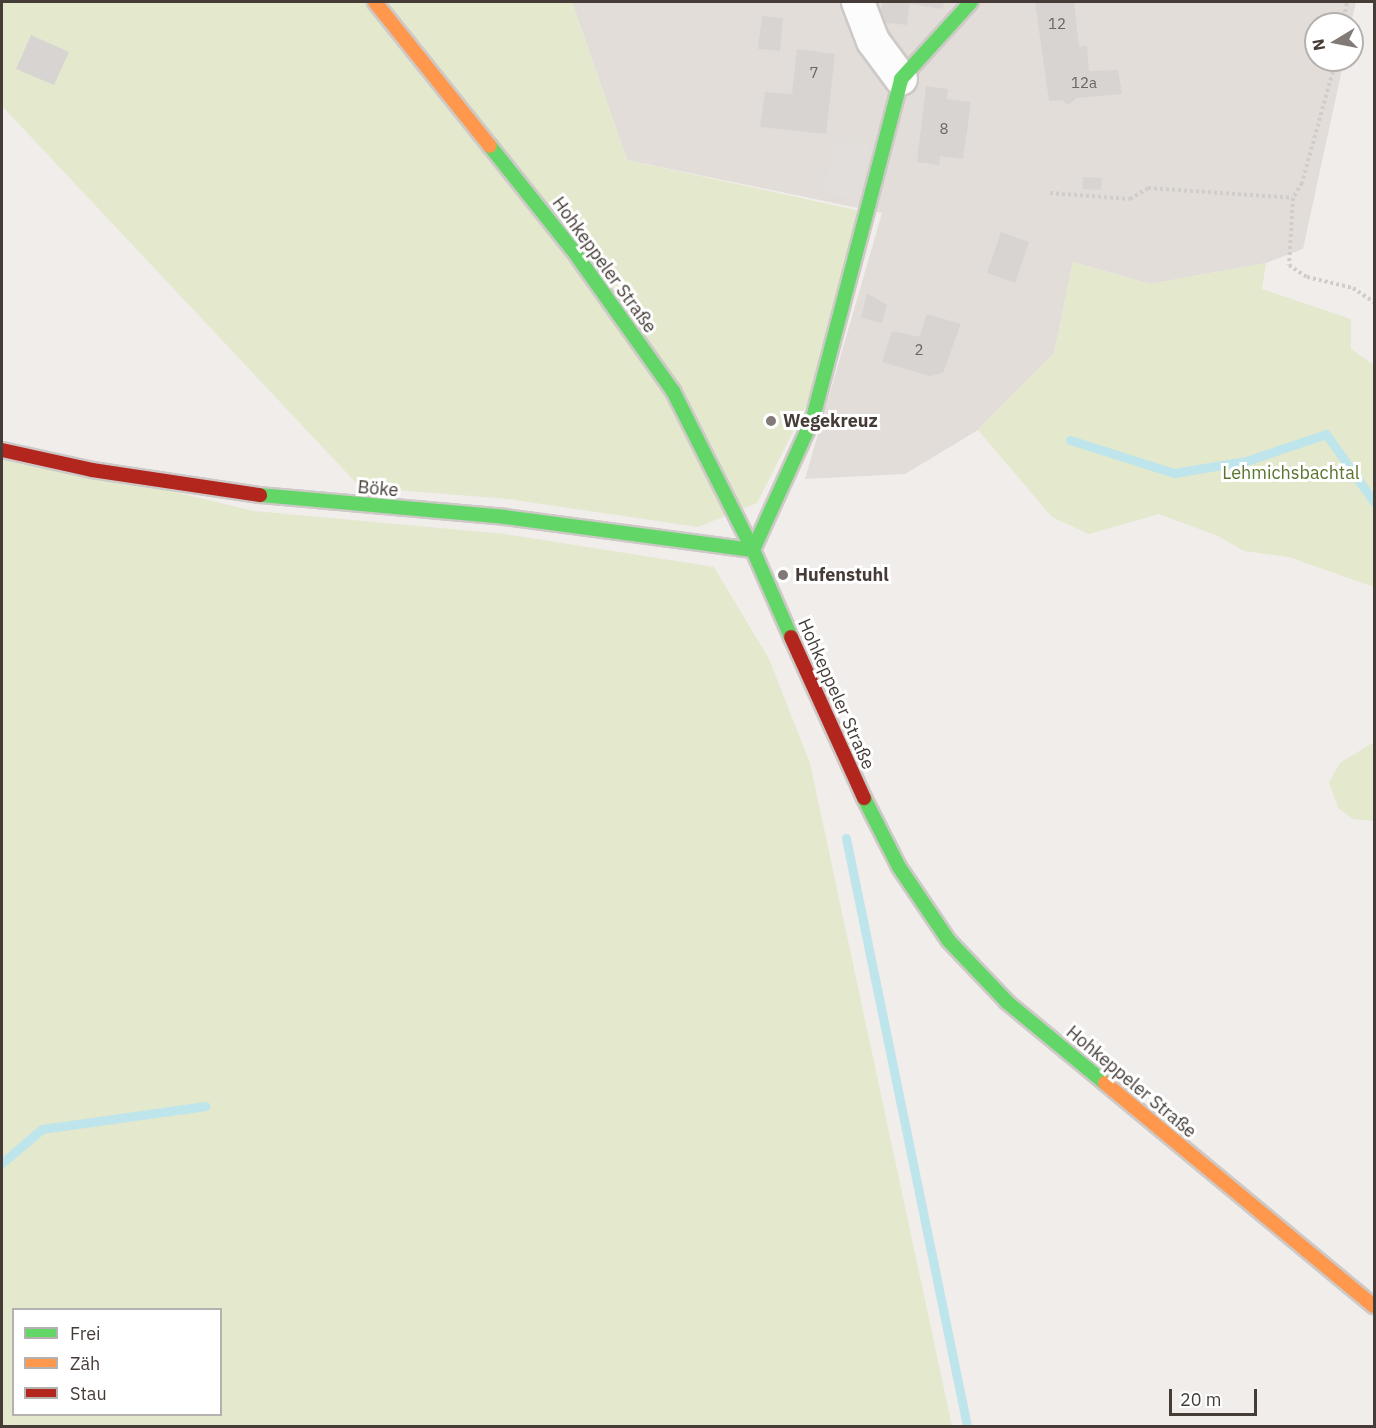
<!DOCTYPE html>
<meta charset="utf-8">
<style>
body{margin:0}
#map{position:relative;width:1376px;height:1428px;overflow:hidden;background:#f0edeb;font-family:"IBM Plex Sans",sans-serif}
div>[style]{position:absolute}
.residential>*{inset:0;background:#e3ddd9}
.green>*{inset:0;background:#e4e8cd}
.parking>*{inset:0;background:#e2dedc}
.stream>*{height:9px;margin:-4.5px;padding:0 4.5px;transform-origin:4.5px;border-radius:4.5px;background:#bee5eb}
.building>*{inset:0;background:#d8d4d2}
.path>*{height:4px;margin-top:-2px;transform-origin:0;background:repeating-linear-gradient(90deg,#d1cdcb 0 3px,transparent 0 6px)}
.roads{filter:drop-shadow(2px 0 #cdc9c7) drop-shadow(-2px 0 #cdc9c7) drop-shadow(0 2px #cdc9c7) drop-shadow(0 -2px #cdc9c7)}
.street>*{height:32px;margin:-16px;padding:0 16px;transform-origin:16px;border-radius:16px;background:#fdfcfc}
.fast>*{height:14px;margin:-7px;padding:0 7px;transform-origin:7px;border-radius:7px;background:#63d668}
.slow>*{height:14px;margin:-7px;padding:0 7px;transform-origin:7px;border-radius:7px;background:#ff974d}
.jam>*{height:14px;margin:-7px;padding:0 7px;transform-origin:7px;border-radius:7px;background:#b3261e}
.dots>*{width:16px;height:16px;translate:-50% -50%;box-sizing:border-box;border:3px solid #fff;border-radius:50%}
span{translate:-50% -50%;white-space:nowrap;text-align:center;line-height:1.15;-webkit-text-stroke:6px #fff;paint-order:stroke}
.number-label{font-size:15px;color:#6c645f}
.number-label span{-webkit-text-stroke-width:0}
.street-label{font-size:18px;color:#463c37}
.poi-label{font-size:18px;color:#463c37;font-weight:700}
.left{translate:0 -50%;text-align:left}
.park-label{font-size:18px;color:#5b742e}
.frame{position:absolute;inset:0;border:3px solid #463c37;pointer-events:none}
.legend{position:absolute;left:12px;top:1308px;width:210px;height:108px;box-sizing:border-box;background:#fff;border:2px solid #b5b1af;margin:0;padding:8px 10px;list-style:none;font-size:18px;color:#463c37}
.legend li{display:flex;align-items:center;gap:12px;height:30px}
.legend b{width:30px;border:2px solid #b5b1af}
.north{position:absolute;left:1304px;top:12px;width:60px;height:60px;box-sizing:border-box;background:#fff;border:2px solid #b5b1af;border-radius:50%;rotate:260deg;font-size:16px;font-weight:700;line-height:24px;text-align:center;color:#463c37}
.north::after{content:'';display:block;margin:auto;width:21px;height:27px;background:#827a76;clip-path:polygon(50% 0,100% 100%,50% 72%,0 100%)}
.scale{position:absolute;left:1169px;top:1389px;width:88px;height:27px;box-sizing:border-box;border:3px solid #463c37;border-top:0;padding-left:8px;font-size:18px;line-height:21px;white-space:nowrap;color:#463c37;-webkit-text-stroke:4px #fff;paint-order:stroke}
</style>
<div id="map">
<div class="residential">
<i style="clip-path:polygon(572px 2px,1356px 2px,1351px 24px,1316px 24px,1316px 60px,1344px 60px,1303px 249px,1266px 263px,1150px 284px,1073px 262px,1054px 353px,978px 430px,905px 474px,805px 479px,882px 213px,627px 160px)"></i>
</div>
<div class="green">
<i style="clip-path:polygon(2px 2px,572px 2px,627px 160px,860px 211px,812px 394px,757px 503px,698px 527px,508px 499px,360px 487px,2px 106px)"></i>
<i style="clip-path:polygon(1073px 262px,1150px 284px,1266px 263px,1262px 289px,1351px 319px,1351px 349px,1374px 365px,1374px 587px,1289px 557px,1244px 551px,1218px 536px,1159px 514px,1089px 534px,1052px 517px,978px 430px,1054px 353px)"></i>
<i style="clip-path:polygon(evenodd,2px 450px,253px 511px,505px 534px,714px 567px,769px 659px,810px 763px,952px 1426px,2px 1426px,2px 450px,14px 1310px,220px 1310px,220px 1414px,14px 1414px,14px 1310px)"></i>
<i style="clip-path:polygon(1374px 742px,1374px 821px,1353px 819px,1338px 808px,1329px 782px,1340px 763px)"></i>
</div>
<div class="parking">
<i style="clip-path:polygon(834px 141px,870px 143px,858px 200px,824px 193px)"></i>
</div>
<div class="stream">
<i style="left:1070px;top:440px;width:109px;rotate:17.6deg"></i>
<i style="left:1174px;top:473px;width:73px;rotate:-9.5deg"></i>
<i style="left:1246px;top:461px;width:84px;rotate:-18.6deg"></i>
<i style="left:1326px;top:434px;width:83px;rotate:54.8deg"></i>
<i style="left:846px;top:838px;width:600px;rotate:78.37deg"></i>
<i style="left:2px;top:1163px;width:52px;rotate:-40.4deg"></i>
<i style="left:42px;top:1129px;width:165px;rotate:-8deg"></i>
</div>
<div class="building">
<i style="clip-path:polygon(882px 2px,944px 2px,943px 9px,909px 4px,907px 25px,880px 22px)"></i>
<i style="clip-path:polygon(1035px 2px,1074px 2px,1079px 47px,1087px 46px,1089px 71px,1118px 70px,1122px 94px,1077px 98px,1068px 105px,1062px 100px,1049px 101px)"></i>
<i style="clip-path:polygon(762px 16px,783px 18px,780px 51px,758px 49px)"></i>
<i style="clip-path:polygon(31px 35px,69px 52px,54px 85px,16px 69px)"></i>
<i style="clip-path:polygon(797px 49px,835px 54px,826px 134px,760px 127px,765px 92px,792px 94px)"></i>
<i style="clip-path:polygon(926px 86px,948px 89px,947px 99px,971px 102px,963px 159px,940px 156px,939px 165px,917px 162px)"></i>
<i style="clip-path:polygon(1083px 177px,1102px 178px,1101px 190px,1082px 189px)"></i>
<i style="clip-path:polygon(1001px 232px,1029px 242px,1015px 283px,987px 273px)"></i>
<i style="clip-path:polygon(867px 293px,887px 305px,882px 323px,861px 318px)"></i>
<i style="clip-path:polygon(927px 314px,961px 324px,943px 373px,930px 376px,882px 362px,892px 331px,919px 337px)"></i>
</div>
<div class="path">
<i style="left:1343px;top:24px;width:22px;rotate:-80deg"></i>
<i style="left:1336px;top:60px;width:128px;rotate:105.5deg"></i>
<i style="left:1302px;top:183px;width:17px;rotate:121deg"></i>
<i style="left:1293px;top:198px;width:67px;rotate:93.4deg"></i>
<i style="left:1289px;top:265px;width:22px;rotate:34deg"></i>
<i style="left:1307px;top:277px;width:47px;rotate:13.4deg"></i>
<i style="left:1353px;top:288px;width:25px;rotate:34deg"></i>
<i style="left:1050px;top:193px;width:80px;rotate:4.3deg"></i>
<i style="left:1130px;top:199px;width:21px;rotate:-31deg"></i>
<i style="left:1148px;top:188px;width:145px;rotate:3.9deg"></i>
</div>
<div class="roads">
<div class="street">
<i style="left:858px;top:2px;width:42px;rotate:69deg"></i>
<i style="left:873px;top:41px;width:47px;rotate:53.6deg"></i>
</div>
<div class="fast">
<i style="left:490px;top:146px;width:132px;rotate:51.5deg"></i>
<i style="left:572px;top:249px;width:174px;rotate:54.6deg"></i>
<i style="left:673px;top:391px;width:178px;rotate:63.3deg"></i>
<i style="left:753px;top:550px;width:95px;rotate:66.4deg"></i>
<i style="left:260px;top:495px;width:246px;rotate:5.1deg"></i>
<i style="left:505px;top:517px;width:250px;rotate:7.6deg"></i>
<i style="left:753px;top:550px;width:145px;rotate:-65.6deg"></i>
<i style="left:813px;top:418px;width:350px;rotate:-75.4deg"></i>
<i style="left:901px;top:79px;width:104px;rotate:-47.7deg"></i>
<i style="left:864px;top:798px;width:77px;rotate:63.1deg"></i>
<i style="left:899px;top:867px;width:89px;rotate:56deg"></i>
<i style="left:949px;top:941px;width:84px;rotate:46.4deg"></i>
<i style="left:1007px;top:1002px;width:127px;rotate:39.6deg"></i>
</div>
<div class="slow">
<i style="left:375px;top:2px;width:184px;rotate:51.4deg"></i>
<i style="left:1105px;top:1083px;width:349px;rotate:39.7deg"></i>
</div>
<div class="jam">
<i style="left:2px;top:450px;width:92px;rotate:12.5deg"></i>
<i style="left:92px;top:470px;width:170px;rotate:8.5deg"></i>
<i style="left:791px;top:637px;width:177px;rotate:65.6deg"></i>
</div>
</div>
<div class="dots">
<i style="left:771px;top:421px;background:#827a76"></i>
<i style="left:783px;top:575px;background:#827a76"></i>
</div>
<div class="number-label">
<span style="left:1057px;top:24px">12</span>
<span style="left:814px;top:73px">7</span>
<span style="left:1084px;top:83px">12a</span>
<span style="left:944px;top:129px">8</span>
<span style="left:919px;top:350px">2</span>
</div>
<div class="street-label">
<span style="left:604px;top:265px;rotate:54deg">Hohkeppeler Straße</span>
<span style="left:378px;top:489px;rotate:5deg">Böke</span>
<span style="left:836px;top:694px;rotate:66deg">Hohkeppeler Straße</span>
<span style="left:1131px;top:1082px;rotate:40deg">Hohkeppeler Straße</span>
</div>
<div class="poi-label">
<span class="left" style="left:783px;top:421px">Wegekreuz</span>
<span class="left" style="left:795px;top:575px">Hufenstuhl</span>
</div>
<div class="park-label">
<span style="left:1291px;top:473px">Lehmichsbachtal</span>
</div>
<div class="frame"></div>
<ul class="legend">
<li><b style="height:8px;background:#63d668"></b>Frei</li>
<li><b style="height:8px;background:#ff974d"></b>Zäh</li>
<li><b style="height:8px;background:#b3261e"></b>Stau</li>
</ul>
<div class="north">N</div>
<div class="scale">20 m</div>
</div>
